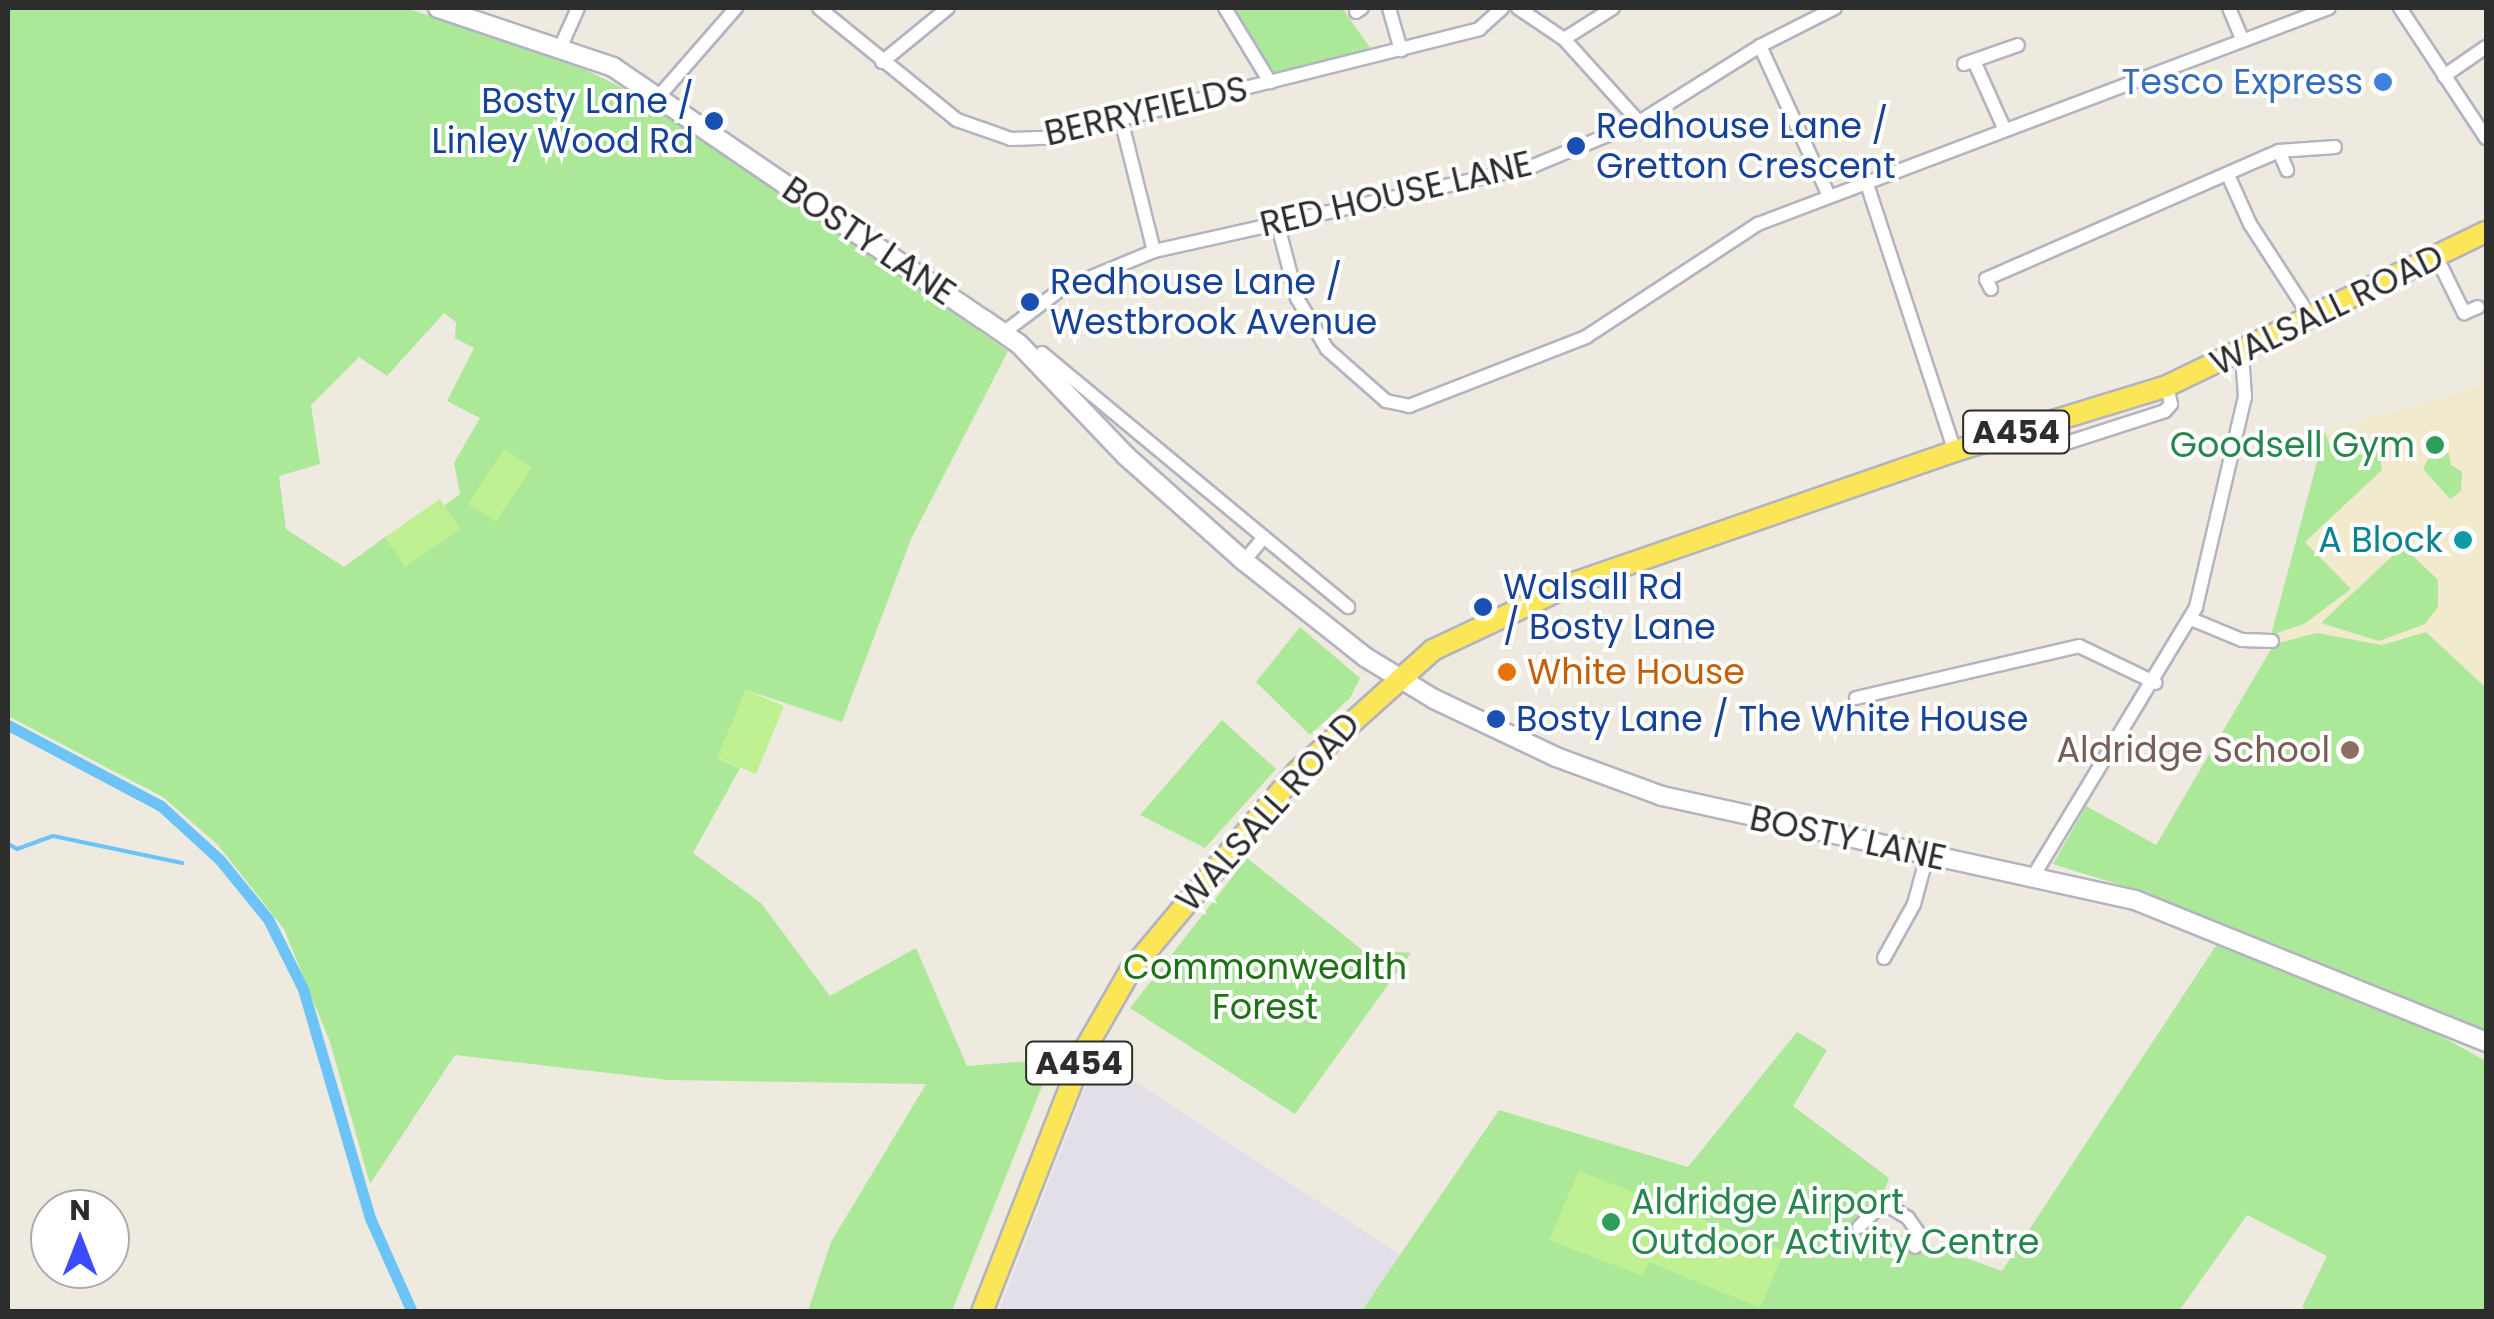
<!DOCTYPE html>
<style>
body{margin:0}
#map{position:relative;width:2494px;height:1319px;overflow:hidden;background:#efeadf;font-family:Poppins,sans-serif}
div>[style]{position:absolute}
.industrial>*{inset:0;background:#e3dfe8}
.education>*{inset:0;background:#f2eacd}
.green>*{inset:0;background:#abe998}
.pitch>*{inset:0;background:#bff193}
.stream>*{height:4px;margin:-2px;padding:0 2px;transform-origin:2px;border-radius:2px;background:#6bc3f8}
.canal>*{height:11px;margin:-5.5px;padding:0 5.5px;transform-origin:5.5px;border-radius:5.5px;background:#6bc3f8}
.roads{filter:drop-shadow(2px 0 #b3b3c1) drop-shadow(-2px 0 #b3b3c1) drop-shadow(0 2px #b3b3c1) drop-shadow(0 -2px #b3b3c1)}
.street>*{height:12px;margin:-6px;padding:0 6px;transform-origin:6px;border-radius:6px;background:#fff}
.secondary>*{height:18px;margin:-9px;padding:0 9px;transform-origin:9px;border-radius:9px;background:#fff}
.primary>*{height:20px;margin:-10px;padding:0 10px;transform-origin:10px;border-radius:10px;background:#fbe658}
.dots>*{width:28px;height:28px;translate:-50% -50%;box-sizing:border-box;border:5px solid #fff;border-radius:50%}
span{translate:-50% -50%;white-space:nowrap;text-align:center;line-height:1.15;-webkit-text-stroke:8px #fff;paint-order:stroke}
.shield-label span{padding:2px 8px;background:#fff;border:2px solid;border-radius:8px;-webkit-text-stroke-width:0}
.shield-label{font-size:32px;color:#2d2d2d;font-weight:700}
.shop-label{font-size:35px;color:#366cbe}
.right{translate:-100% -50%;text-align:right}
.transit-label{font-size:35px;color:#164399}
.left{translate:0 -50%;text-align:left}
.street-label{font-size:35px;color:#2d2d2d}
.leisure-label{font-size:35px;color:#27864d}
.culture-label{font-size:35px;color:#0d838f}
.food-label{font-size:35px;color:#c56008}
.education-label{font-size:35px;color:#785e54}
.park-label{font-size:35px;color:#1f7215}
.frame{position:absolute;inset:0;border:10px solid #2d2d2d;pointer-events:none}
.north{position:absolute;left:30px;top:1189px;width:100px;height:100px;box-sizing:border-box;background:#fff;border:2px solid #ababab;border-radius:50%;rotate:0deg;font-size:28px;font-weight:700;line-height:40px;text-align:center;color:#2d2d2d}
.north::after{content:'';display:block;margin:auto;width:35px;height:45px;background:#3c4bff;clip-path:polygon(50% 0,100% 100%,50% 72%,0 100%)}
</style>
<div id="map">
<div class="industrial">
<i style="clip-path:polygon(1097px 1057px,1400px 1255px,1361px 1311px,999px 1311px)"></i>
</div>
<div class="education">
<i style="clip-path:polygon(2486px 369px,2486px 1032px,2133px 889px,2053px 864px,2086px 806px,2157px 844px,2268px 661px,2325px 432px,2478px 387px)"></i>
</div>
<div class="green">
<i style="clip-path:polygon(evenodd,8px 8px,405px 8px,558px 56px,640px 97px,1008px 351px,911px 539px,842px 722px,746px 690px,718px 759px,740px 768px,693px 853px,761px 903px,830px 996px,916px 948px,967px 1066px,1053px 1059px,952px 1311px,808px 1311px,831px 1242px,926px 1084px,668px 1080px,455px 1055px,370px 1184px,330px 1042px,284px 929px,218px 845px,163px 797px,8px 716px,8px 8px,444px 313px,456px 322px,455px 338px,474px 348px,447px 401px,480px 418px,454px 463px,460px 494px,444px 506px,460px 529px,406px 566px,385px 537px,344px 567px,286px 529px,279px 476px,320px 464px,311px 405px,359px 357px,387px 376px,444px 313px)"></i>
<i style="clip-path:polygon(1232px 8px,1342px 8px,1373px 52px,1274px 77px)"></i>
<i style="clip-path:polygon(2325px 432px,2336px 460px,2378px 450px,2382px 470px,2305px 542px,2351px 589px,2304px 624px,2271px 635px)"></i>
<i style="clip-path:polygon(2449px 453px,2451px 465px,2462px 472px,2461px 491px,2450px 499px,2423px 469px,2428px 459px)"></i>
<i style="clip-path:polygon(2403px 546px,2438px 580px,2438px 607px,2425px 624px,2379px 641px,2321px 623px)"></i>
<i style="clip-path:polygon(1300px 627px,1360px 678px,1350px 698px,1310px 735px,1256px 682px)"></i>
<i style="clip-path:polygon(2426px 632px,2486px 688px,2486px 1032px,2133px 889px,2053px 864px,2086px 806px,2156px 845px,2274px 644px,2317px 633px,2382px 645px)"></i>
<i style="clip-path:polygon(1222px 720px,1276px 769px,1205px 848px,1140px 815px)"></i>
<i style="clip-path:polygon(1247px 858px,1361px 949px,1411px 953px,1295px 1114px,1130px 1008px)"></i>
<i style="clip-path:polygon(2217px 944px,2399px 1013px,2486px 1061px,2486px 1311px,2310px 1311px,2302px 1307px,2327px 1256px,2247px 1215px,2179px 1311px,1361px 1312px,1499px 1110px,1688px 1167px,1797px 1032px,1827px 1050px,1793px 1106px,1889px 1178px,1872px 1224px,2002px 1271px)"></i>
</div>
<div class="pitch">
<i style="clip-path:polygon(504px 449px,532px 467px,496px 522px,468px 504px)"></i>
<i style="clip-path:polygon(440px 499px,460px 529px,405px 567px,385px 537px)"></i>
<i style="clip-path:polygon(746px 690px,784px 706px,756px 774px,717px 758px)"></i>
<i style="clip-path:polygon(1579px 1171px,1784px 1251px,1760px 1308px,1649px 1262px,1643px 1276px,1549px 1240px)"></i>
</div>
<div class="stream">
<i style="left:8px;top:844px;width:10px;rotate:29deg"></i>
<i style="left:17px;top:849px;width:38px;rotate:-20deg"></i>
<i style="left:53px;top:836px;width:132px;rotate:11.8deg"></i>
</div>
<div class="canal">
<i style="left:8px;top:725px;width:173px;rotate:27.9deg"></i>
<i style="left:161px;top:806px;width:80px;rotate:42.5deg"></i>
<i style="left:220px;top:860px;width:76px;rotate:50.9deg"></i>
<i style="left:268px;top:919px;width:78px;rotate:63.4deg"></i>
<i style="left:303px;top:989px;width:239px;rotate:73.7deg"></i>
<i style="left:370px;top:1218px;width:103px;rotate:65.9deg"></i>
</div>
<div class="roads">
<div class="street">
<i style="left:819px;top:8px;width:178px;rotate:39.1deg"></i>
<i style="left:957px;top:120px;width:57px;rotate:19.4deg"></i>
<i style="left:1011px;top:139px;width:35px;rotate:-2deg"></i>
<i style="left:1046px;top:138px;width:447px;rotate:-14.1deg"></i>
<i style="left:1479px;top:29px;width:31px;rotate:-42deg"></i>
<i style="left:1225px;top:8px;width:87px;rotate:58.7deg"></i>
<i style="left:1389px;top:8px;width:44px;rotate:74.1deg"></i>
<i style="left:1518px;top:8px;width:55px;rotate:34deg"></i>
<i style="left:1564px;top:39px;width:112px;rotate:47.9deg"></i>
<i style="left:2229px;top:8px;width:34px;rotate:67deg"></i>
<i style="left:2400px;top:8px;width:156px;rotate:56.5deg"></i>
<i style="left:1356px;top:12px;width:7px;rotate:-34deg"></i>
<i style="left:1564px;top:39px;width:58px;rotate:-32.3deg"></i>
<i style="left:561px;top:46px;width:42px;rotate:-65.9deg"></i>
<i style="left:1760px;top:46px;width:165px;rotate:65.3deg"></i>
<i style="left:1974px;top:61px;width:73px;rotate:65.9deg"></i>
<i style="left:882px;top:62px;width:85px;rotate:-39.3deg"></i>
<i style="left:1964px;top:64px;width:57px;rotate:-19.4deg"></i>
<i style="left:2444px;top:76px;width:51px;rotate:-34.6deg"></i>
<i style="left:660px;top:95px;width:116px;rotate:-48.9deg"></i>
<i style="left:1121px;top:119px;width:136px;rotate:76deg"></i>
<i style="left:2279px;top:151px;width:21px;rotate:67deg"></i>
<i style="left:2228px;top:175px;width:54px;rotate:65.8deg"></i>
<i style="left:2250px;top:224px;width:112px;rotate:57deg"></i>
<i style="left:1866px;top:181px;width:284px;rotate:71.8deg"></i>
<i style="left:1277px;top:222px;width:79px;rotate:75.3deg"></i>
<i style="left:1297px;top:298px;width:59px;rotate:59.5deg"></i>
<i style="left:1327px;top:349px;width:79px;rotate:41.4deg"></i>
<i style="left:1386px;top:401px;width:24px;rotate:12deg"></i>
<i style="left:1409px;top:406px;width:190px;rotate:-21.3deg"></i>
<i style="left:1586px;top:337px;width:206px;rotate:-33.3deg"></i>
<i style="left:1758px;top:224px;width:610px;rotate:-20.72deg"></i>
<i style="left:2436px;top:256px;width:64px;rotate:63.8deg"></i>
<i style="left:2464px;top:313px;width:15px;rotate:-23deg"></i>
<i style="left:1991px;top:289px;width:11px;rotate:-117deg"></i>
<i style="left:1986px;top:279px;width:320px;rotate:-23.6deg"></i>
<i style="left:2279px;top:151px;width:56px;rotate:-4.1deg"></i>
<i style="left:1003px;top:333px;width:71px;rotate:-37deg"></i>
<i style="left:1060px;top:290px;width:102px;rotate:-22.5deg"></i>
<i style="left:1154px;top:251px;width:388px;rotate:-12.6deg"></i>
<i style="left:1533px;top:166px;width:115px;rotate:-22.5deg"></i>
<i style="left:1639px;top:122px;width:143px;rotate:-32.1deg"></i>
<i style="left:1760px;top:46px;width:84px;rotate:-26.9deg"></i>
<i style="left:1042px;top:353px;width:398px;rotate:39.7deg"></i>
<i style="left:2042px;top:425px;width:16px;rotate:75deg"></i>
<i style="left:2046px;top:440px;width:15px;rotate:20deg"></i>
<i style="left:2060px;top:445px;width:110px;rotate:-17.9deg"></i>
<i style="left:2165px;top:411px;width:9px;rotate:-49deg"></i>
<i style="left:2171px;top:404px;width:18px;rotate:-103deg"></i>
<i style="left:1244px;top:561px;width:31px;rotate:-50deg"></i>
<i style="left:2191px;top:619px;width:55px;rotate:22.4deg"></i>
<i style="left:2242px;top:640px;width:30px;rotate:2deg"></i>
<i style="left:1856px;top:698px;width:229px;rotate:-13.1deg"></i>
<i style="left:2079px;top:646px;width:85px;rotate:25.7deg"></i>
<i style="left:2034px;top:875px;width:313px;rotate:-58.8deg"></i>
<i style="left:2196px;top:607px;width:216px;rotate:-76.9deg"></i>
<i style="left:2245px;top:397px;width:43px;rotate:-94deg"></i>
<i style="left:1884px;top:958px;width:62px;rotate:-60.9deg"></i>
<i style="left:1914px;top:904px;width:50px;rotate:-74.8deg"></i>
<i style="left:1859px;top:1227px;width:25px;rotate:-45deg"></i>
<i style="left:1877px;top:1209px;width:13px;rotate:-9deg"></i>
<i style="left:1890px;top:1207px;width:21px;rotate:31deg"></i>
<i style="left:1908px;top:1218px;width:16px;rotate:55deg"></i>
<i style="left:1917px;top:1231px;width:16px;rotate:97deg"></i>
</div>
<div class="secondary">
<i style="left:438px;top:8px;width:185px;rotate:18.6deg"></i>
<i style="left:613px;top:67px;width:448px;rotate:34.3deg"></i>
<i style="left:983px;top:319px;width:44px;rotate:34.8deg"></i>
<i style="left:1019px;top:344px;width:155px;rotate:46.3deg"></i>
<i style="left:1126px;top:456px;width:158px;rotate:41.7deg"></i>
<i style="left:1244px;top:561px;width:154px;rotate:38.4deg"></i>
<i style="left:1365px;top:657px;width:81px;rotate:31.3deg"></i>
<i style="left:1434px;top:699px;width:135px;rotate:25.4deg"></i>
<i style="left:1556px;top:757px;width:113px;rotate:20.2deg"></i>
<i style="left:1662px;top:796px;width:484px;rotate:12.4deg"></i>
<i style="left:2135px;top:900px;width:379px;rotate:22deg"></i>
</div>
<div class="primary">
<i style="left:982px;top:1312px;width:282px;rotate:-68.6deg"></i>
<i style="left:1085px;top:1049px;width:90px;rotate:-60deg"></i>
<i style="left:1130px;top:971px;width:261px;rotate:-50deg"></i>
<i style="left:1298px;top:771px;width:181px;rotate:-41.9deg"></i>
<i style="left:1433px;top:650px;width:159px;rotate:-25.3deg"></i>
<i style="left:1577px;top:582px;width:400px;rotate:-19.1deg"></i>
<i style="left:1955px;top:451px;width:222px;rotate:-17deg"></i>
<i style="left:2167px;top:386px;width:354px;rotate:-25.8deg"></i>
</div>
</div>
<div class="dots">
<i style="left:2383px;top:82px;background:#3f7fe0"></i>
<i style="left:714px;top:121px;background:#1a4fb4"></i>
<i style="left:1576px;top:146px;background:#1a4fb4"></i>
<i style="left:1030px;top:302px;background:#1a4fb4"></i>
<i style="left:2435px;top:445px;background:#2e9e5b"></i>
<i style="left:2463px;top:540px;background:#0f9aa8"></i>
<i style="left:1483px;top:607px;background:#1a4fb4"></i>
<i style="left:1507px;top:672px;background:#e8710a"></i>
<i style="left:1496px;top:719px;background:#1a4fb4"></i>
<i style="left:2350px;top:750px;background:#8d6e63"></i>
<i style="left:1611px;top:1222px;background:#2e9e5b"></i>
</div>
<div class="shield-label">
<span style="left:2016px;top:432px">A454</span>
<span style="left:1079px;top:1063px">A454</span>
</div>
<div class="shop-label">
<span class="right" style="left:2363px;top:82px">Tesco Express</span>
</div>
<div class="transit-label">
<span class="right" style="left:694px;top:121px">Bosty Lane /<br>Linley Wood Rd</span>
<span class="left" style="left:1596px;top:146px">Redhouse Lane /<br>Gretton Crescent</span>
<span class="left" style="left:1050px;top:302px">Redhouse Lane /<br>Westbrook Avenue</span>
<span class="left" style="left:1503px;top:607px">Walsall Rd<br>/ Bosty Lane</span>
<span class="left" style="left:1516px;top:719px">Bosty Lane / The White House</span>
</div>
<div class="street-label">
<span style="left:1146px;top:111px;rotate:-13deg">BERRYFIELDS</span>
<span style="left:1396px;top:194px;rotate:-13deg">RED HOUSE LANE</span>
<span style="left:869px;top:241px;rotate:34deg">BOSTY LANE</span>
<span style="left:2327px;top:310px;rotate:-26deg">WALSALL ROAD</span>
<span style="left:1268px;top:812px;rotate:-48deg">WALSALL ROAD</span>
<span style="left:1848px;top:838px;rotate:12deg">BOSTY LANE</span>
</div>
<div class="leisure-label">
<span class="right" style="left:2415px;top:445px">Goodsell Gym</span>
<span class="left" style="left:1631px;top:1222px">Aldridge Airport<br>Outdoor Activity Centre</span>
</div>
<div class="culture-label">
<span class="right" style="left:2443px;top:540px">A Block</span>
</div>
<div class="food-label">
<span class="left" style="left:1527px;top:672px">White House</span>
</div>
<div class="education-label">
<span class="right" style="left:2330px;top:750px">Aldridge School</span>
</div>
<div class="park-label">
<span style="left:1265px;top:987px">Commonwealth<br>Forest</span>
</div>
<div class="frame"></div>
<div class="north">N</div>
</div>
